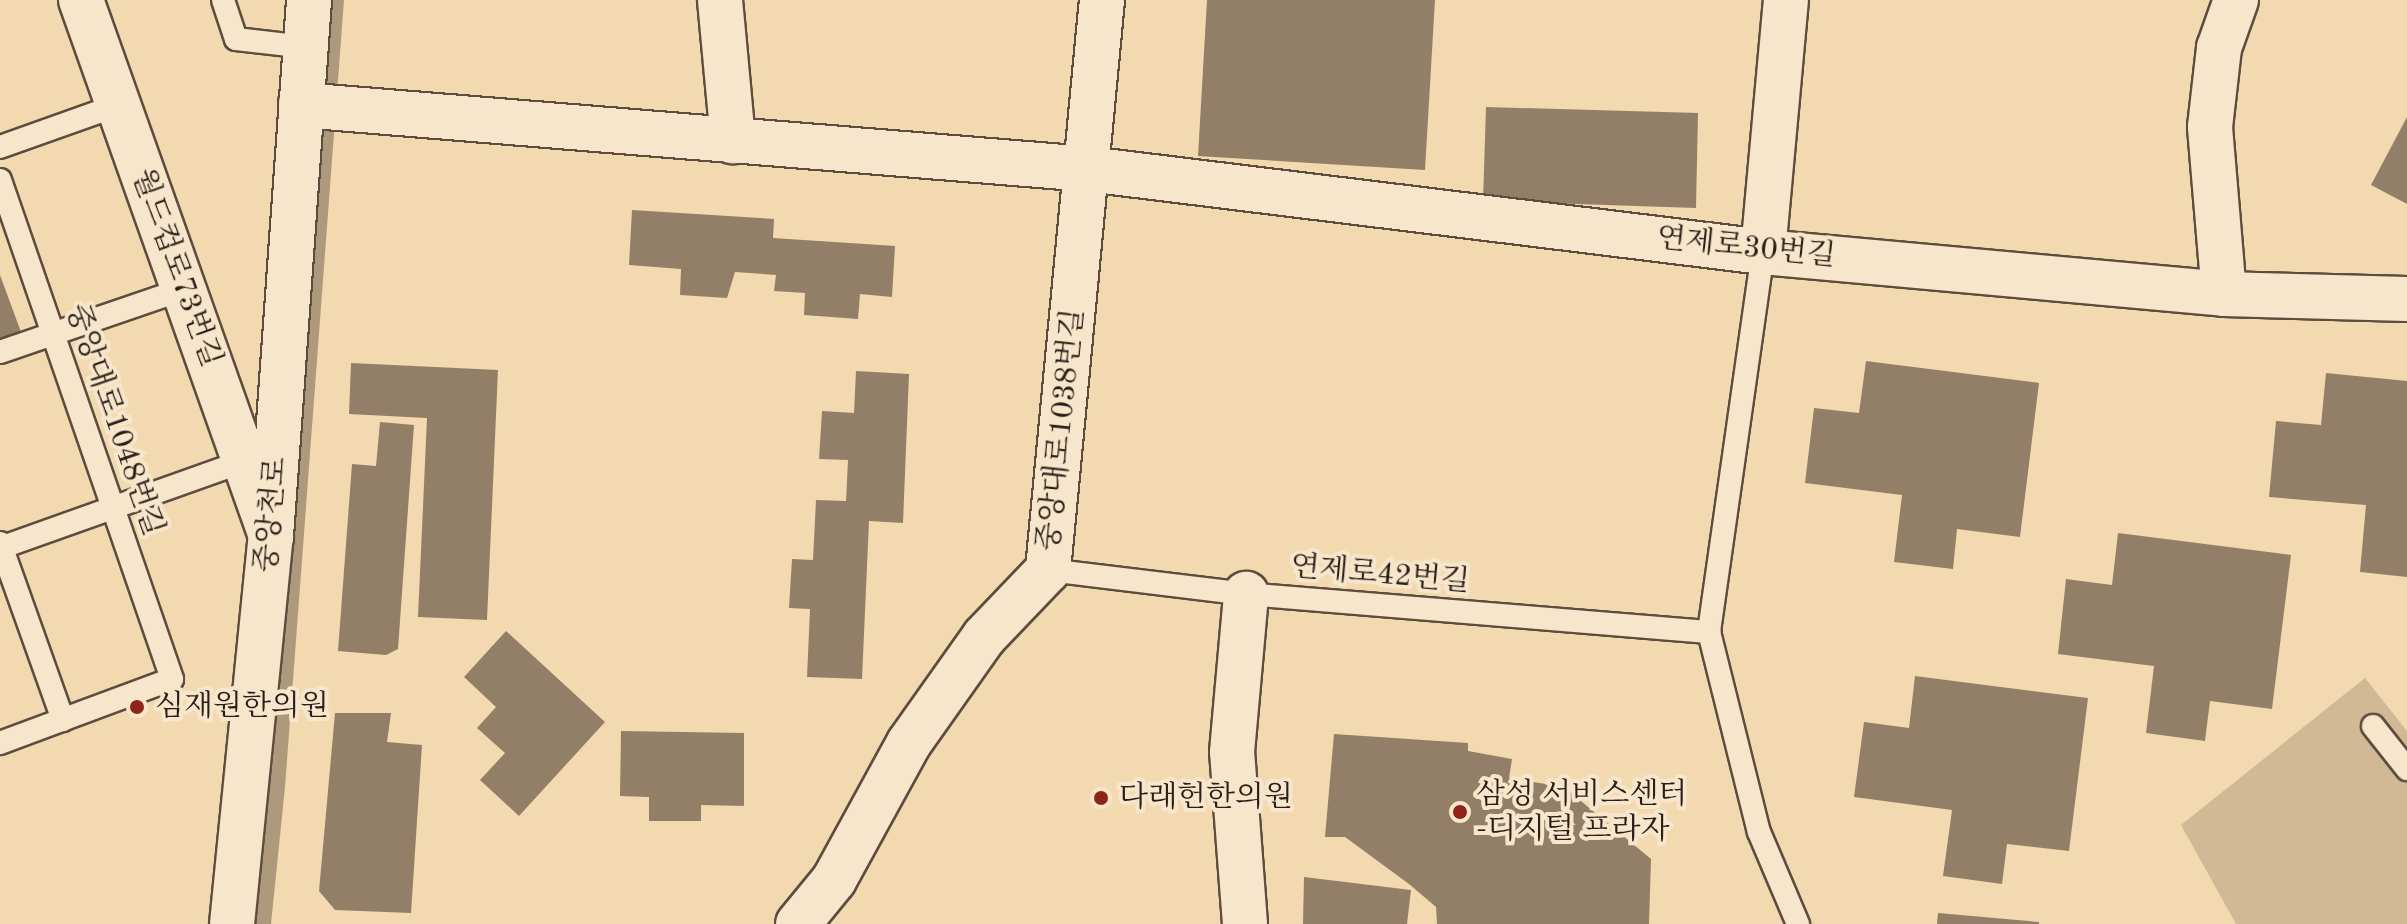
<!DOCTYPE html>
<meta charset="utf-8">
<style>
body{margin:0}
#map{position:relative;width:2407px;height:924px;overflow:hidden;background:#f3d9af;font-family:"Old Standard TT","Noto Serif KR",serif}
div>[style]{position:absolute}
.green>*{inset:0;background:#d1b995}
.water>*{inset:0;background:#af997c}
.building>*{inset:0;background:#937f67}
.roads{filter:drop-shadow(2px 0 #5c4d3e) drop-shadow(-2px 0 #5c4d3e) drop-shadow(0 2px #5c4d3e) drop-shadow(0 -2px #5c4d3e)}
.lane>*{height:22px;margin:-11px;padding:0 11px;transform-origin:11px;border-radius:11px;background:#f7e6cb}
.street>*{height:44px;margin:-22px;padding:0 22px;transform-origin:22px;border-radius:22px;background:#f7e6cb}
.secondary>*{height:44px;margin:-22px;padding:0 22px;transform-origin:22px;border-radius:22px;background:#f7e6cb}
.dots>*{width:22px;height:22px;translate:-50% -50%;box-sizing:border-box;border:4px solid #f7e6cb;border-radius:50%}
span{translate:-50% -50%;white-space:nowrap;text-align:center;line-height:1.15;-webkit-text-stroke:8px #f7e6cb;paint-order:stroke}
.street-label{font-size:30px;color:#2a1e18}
.poi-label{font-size:30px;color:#2a1e18}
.left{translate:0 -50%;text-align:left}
</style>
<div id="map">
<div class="green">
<i style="clip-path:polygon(2365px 678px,2407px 731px,2407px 924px,2236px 924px,2181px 825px)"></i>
</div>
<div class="water">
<i style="clip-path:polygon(294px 0,344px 0,285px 787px,271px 924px,216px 924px)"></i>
</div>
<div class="building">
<i style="clip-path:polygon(1207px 0,1435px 0,1425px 170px,1198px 156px)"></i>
<i style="clip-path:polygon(1486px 107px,1698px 113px,1696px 208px,1483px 201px)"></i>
<i style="clip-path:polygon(2407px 117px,2407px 204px,2371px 185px)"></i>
<i style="clip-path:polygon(632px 210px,774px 219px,773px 238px,895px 246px,892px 297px,860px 294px,858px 319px,804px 315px,805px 293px,774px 291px,776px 275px,735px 272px,727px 298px,680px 295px,681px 269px,629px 265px)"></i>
<i style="clip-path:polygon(0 275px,21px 332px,0 340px)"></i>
<i style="clip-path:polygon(1866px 361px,2039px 383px,2020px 537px,1957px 529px,1953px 569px,1894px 562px,1902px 495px,1805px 483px,1814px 408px,1859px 413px)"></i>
<i style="clip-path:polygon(351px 363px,498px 370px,487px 620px,418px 617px,427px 418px,349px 414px)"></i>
<i style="clip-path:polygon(856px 371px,909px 374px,903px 523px,869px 521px,862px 679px,807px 677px,810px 609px,789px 608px,792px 559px,813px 560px,816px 500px,846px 501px,848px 460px,819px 459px,822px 411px,854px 413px)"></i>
<i style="clip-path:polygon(2326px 373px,2407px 381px,2407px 577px,2360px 572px,2366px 505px,2269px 497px,2276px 421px,2321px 425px)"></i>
<i style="clip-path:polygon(380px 422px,414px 425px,398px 649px,386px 655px,338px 651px,352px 464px,376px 466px)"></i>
<i style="clip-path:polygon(2118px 533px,2291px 555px,2272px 709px,2210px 701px,2205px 741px,2146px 733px,2154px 666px,2058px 654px,2066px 579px,2112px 585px)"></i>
<i style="clip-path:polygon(506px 631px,605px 722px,519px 816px,480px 780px,505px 753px,477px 728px,496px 707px,464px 677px)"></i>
<i style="clip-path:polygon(1915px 676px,2088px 698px,2069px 851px,2007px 844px,2002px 884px,1943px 876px,1952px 810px,1854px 797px,1864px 722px,1909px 728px)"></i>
<i style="clip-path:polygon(335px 713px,391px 713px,387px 742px,422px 745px,411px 913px,335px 910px,319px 891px)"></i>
<i style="clip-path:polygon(621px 731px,744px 733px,744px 806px,701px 805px,701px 821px,649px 821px,649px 797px,620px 796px)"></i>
<i style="clip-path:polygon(1334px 734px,1468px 743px,1468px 751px,1512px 759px,1509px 778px,1564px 787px,1651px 859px,1649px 924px,1437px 924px,1436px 907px,1409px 884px,1345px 837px,1325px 837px)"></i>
<i style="clip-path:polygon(1304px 877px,1411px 890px,1407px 924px,1303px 924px)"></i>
<i style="clip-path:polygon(1938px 913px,2039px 922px,2039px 924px,1937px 924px)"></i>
</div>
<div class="roads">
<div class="lane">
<i style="left:223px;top:0;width:41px;rotate:71.6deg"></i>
<i style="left:236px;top:39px;width:69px;rotate:6.6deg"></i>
<i style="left:0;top:147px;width:125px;rotate:-19.6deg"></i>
<i style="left:0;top:180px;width:528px;rotate:70.98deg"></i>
<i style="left:172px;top:679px;width:184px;rotate:159.6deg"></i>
<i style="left:1763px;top:252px;width:384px;rotate:98.1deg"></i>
<i style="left:1709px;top:632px;width:206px;rotate:76deg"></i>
<i style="left:1759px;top:832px;width:100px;rotate:67deg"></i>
<i style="left:0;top:352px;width:194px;rotate:-18.9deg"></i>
<i style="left:0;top:543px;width:188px;rotate:70.4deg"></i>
<i style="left:0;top:548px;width:259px;rotate:-19.6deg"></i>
<i style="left:1048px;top:570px;width:199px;rotate:6.9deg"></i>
<i style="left:1246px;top:594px;width:465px;rotate:4.7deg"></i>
<i style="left:2373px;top:726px;width:55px;rotate:51.7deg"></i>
</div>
<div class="street">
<i style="left:81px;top:0;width:569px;rotate:70.48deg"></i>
<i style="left:720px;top:0;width:142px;rotate:84.7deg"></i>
<i style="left:301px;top:105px;width:790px;rotate:4.65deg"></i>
<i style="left:1088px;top:169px;width:680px;rotate:7.01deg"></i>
<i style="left:1763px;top:252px;width:463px;rotate:5.2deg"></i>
<i style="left:2224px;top:294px;width:183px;rotate:1.6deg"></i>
<i style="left:1763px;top:252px;width:253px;rotate:-84.8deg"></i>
<i style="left:2224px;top:294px;width:168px;rotate:-94.8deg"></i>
<i style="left:2210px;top:127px;width:80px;rotate:-83.5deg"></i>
<i style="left:2219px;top:48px;width:51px;rotate:-70.5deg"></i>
<i style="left:798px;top:924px;width:57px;rotate:-50.7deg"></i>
<i style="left:834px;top:880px;width:156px;rotate:-61.3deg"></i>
<i style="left:909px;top:743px;width:130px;rotate:-54.7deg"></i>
<i style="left:984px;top:637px;width:93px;rotate:-46.3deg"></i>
<i style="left:1048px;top:570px;width:573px;rotate:-84.59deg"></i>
<i style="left:1245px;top:924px;width:172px;rotate:-94.3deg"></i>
<i style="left:1232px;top:752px;width:159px;rotate:-84.9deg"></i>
</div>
<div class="secondary">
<i style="left:232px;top:924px;width:390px;rotate:-84.3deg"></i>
<i style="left:271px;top:536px;width:537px;rotate:-85.94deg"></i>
</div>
</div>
<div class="dots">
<i style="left:137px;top:707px;background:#8f2418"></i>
<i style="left:1101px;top:798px;background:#8f2418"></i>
<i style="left:1460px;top:812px;background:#8f2418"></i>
</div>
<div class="street-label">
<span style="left:1746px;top:248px;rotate:6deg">연제로30번길</span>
<span style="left:176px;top:268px;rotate:70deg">월드컵로73번길</span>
<span style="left:114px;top:420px;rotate:71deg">중앙대로1048번길</span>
<span style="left:1062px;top:430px;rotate:-84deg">중앙대로1038번길</span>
<span style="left:272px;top:515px;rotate:-85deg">중앙천로</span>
<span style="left:1380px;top:575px;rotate:5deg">연제로42번길</span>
</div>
<div class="poi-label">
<span class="left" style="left:155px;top:707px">심재원한의원</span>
<span class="left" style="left:1476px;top:812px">삼성 서비스센터<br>-디지털 프라자</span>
<span class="left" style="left:1119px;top:798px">다래헌한의원</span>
</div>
</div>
